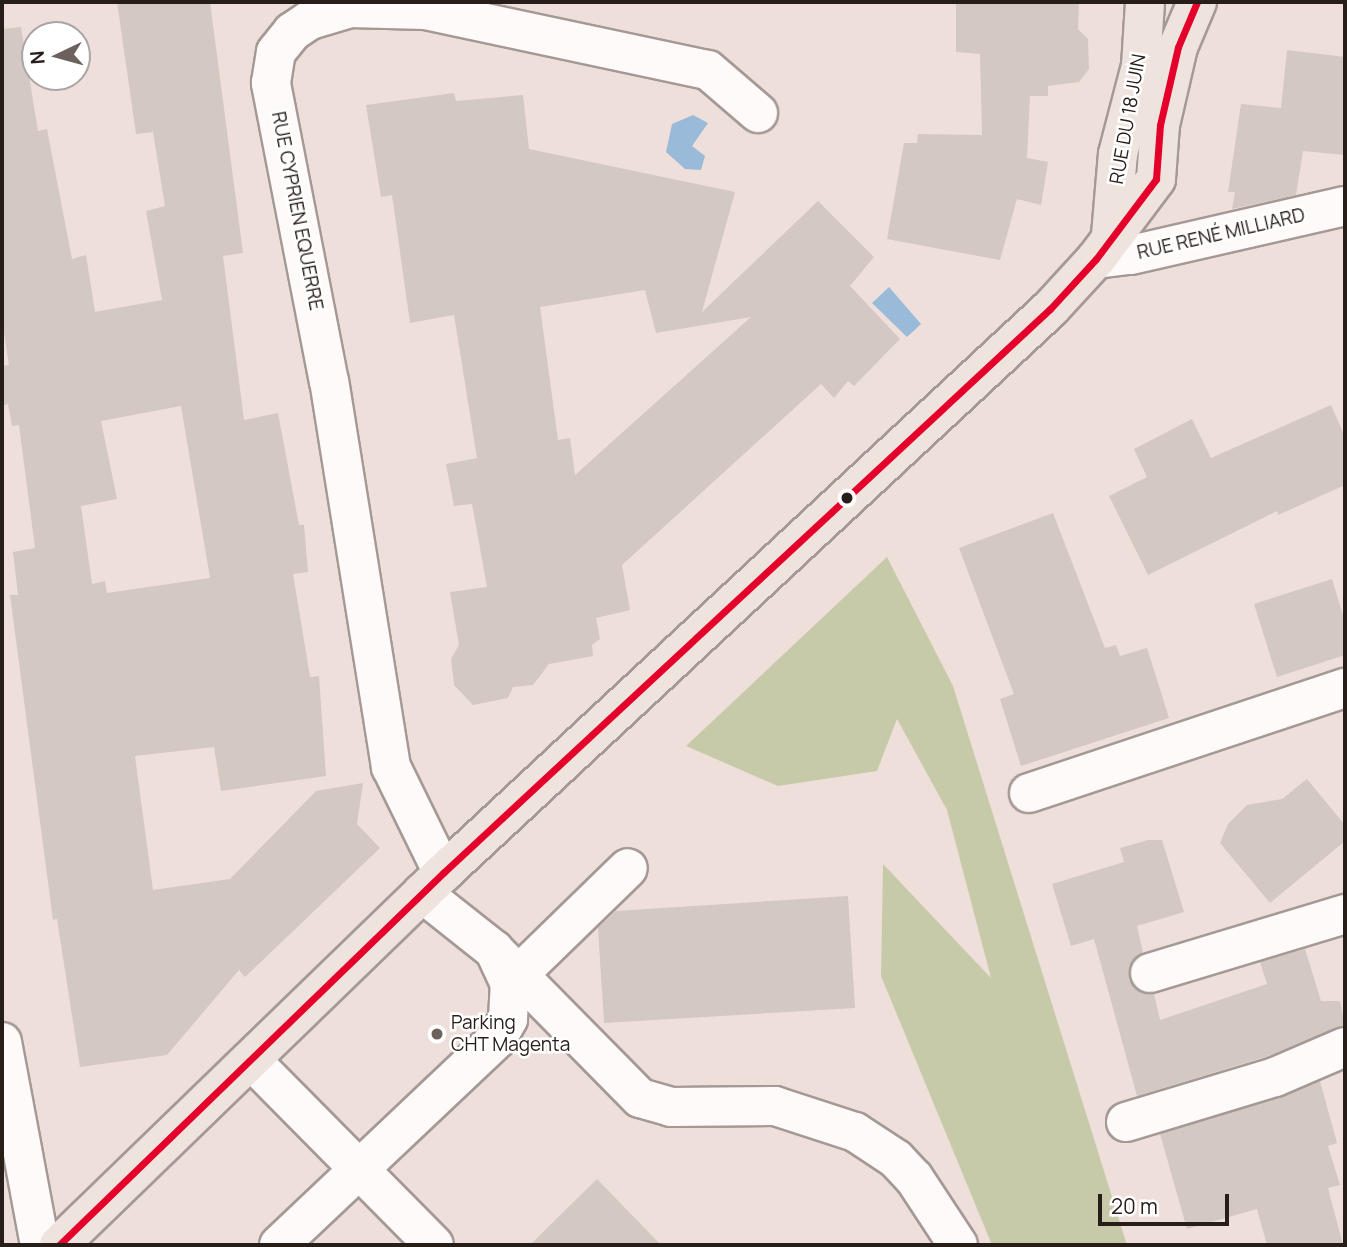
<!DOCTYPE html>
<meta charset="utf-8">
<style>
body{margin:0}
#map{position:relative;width:1347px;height:1247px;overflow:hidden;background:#efdfda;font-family:Manrope,sans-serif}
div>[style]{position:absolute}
.green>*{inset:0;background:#c7caa9}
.water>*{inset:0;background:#99bad9}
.building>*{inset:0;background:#d3c8c2}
.roads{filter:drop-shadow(2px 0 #a59995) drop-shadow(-2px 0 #a59995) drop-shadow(0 2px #a59995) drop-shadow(0 -2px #a59995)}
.minor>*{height:38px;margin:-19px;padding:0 19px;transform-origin:19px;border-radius:19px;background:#fdfaf9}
.major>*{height:38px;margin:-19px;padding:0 19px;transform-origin:19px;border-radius:19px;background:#eee4dd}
.bus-1>*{height:7px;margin:-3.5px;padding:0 3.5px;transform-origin:3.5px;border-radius:3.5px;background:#e4002b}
.dots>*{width:19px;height:19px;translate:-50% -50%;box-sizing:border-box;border:4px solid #fff;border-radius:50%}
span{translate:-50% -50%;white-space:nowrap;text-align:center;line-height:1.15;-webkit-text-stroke:5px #fff;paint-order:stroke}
.street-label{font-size:19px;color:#271d19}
.poi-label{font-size:19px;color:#271d19}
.left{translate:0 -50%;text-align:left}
.frame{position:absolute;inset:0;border:4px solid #271d19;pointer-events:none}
.north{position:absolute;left:21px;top:21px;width:70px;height:70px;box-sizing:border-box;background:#fff;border:2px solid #a9a5a3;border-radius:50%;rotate:265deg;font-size:19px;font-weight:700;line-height:28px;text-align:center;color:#271d19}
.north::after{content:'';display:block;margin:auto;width:24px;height:32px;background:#6d615d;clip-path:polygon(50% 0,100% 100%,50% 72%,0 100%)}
.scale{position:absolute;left:1098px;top:1194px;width:131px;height:32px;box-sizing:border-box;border:4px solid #271d19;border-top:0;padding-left:9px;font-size:21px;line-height:24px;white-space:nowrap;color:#271d19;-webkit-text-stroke:5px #fff;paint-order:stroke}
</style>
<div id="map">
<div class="green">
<i style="clip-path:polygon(887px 557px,953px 686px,1127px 1245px,992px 1245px,881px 976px,883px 864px,991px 978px,947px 810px,897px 719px,877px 771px,778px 786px,686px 746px)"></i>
</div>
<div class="water">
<i style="clip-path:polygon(693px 115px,708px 123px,692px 146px,705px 156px,701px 170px,685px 169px,666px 152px,672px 124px)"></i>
<i style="clip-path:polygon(889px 287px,921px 324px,907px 337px,872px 303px)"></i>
</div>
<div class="building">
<i style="clip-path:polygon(evenodd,117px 2px,210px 2px,243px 253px,223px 256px,244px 420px,278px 413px,299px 525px,304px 525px,308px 572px,293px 574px,310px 677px,319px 676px,326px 776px,221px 791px,214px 747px,135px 756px,153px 890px,230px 879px,316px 791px,363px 783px,357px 824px,380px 848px,245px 977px,239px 970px,167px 1055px,80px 1067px,57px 919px,53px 920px,10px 595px,18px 595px,13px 552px,35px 548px,19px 425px,12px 426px,8px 404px,2px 406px,2px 366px,9px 365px,2px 320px,2px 29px,21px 27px,38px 131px,47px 129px,72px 259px,86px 255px,95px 312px,162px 300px,146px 211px,165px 206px,153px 132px,136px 134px,117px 2px,181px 406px,210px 578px,107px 593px,105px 581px,92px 584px,81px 506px,117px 499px,101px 421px,181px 406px)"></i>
<i style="clip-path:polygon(956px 2px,1079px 2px,1078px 29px,1088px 39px,1089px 69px,1079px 82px,1048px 86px,1048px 96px,1030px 96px,1027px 158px,1048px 162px,1041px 205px,1017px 199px,1000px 260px,887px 239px,904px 143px,917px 143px,918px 134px,982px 135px,980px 54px,956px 52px)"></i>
<i style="clip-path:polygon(1287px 50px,1345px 57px,1345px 155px,1303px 151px,1296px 195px,1232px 209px,1235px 192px,1228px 192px,1241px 104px,1281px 108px)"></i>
<i style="clip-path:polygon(evenodd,454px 93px,456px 101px,523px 95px,529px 149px,735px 192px,702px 312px,818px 201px,874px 257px,850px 286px,900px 339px,854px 386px,848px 381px,834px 398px,821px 384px,622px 565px,630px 610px,596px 618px,600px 639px,592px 645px,593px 656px,549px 664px,533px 685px,513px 687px,508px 698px,473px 705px,454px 685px,451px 659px,459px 645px,450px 592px,487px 587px,472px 504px,454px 506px,446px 464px,477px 458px,454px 315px,410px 323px,392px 195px,381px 197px,366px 105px,454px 93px,645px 290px,656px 333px,751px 317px,575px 475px,570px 438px,558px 440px,540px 307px,645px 290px)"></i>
<i style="clip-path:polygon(1331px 405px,1345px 437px,1345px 485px,1278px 515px,1277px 511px,1148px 575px,1109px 496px,1147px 477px,1134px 449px,1192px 419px,1211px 458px)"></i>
<i style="clip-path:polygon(1053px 513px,1105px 648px,1116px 645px,1120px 656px,1147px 648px,1169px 718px,1021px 766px,1000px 699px,1014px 694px,959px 548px)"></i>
<i style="clip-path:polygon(1332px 579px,1345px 622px,1345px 655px,1277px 677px,1254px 604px)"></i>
<i style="clip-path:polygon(1307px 779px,1345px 825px,1345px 841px,1270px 903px,1220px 843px,1228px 824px,1247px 805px,1282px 799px)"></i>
<i style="clip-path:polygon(1148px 840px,1162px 840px,1184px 912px,1137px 926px,1143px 952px,1134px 959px,1129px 979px,1136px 989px,1154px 994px,1160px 1020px,1267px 984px,1260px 962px,1305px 949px,1321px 1001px,1340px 1001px,1345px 1026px,1268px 1056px,1137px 1096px,1094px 939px,1071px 946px,1052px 884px,1124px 862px,1120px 848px)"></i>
<i style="clip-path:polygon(848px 896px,855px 1008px,604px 1023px,598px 928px,616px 911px)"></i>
<i style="clip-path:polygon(1320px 1081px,1337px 1143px,1328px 1146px,1340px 1185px,1328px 1188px,1343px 1245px,1267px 1245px,1257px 1209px,1187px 1229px,1160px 1134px)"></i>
<i style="clip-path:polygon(597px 1179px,661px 1245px,530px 1245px)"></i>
</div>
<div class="roads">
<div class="minor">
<i style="left:1096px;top:259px;width:35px;rotate:-7deg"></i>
<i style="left:1131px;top:255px;width:220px;rotate:-12.9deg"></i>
<i style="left:1029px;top:793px;width:333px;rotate:-18.4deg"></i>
<i style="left:443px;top:873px;width:118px;rotate:-116.1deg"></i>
<i style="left:391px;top:767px;width:390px;rotate:-99.1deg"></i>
<i style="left:329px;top:382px;width:305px;rotate:-101deg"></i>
<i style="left:271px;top:83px;width:31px;rotate:-81deg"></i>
<i style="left:276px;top:52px;width:26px;rotate:-51deg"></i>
<i style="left:292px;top:32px;width:22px;rotate:-34deg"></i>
<i style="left:310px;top:20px;width:42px;rotate:-16.7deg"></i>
<i style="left:350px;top:8px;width:75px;rotate:1.5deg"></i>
<i style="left:425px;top:10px;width:289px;rotate:12deg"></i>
<i style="left:708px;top:70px;width:66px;rotate:40.7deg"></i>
<i style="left:494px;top:950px;width:208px;rotate:45.4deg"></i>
<i style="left:640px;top:1098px;width:32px;rotate:16deg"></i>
<i style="left:671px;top:1107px;width:104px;rotate:-0.6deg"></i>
<i style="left:775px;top:1106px;width:84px;rotate:18deg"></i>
<i style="left:855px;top:1132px;width:49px;rotate:33.4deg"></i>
<i style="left:896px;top:1159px;width:26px;rotate:47deg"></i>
<i style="left:914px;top:1178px;width:80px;rotate:56.7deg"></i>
<i style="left:1150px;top:973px;width:204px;rotate:-16.8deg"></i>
<i style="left:518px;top:975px;width:153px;rotate:-44.2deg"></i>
<i style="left:2px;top:1042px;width:207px;rotate:79.4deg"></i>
<i style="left:251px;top:1060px;width:260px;rotate:45.3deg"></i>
<i style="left:1126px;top:1122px;width:156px;rotate:-16.8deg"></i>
<i style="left:1275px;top:1077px;width:76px;rotate:-23.2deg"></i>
<i style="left:279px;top:1245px;width:300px;rotate:-43.4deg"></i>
<i style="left:497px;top:1039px;width:23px;rotate:-61deg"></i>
<i style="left:508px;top:1019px;width:35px;rotate:-87deg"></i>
<i style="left:510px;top:984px;width:38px;rotate:-115deg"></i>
<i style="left:494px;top:950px;width:92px;rotate:-141.6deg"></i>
</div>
<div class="major">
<i style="left:1111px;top:235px;width:81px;rotate:-85.1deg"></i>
<i style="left:1118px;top:154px;width:91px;rotate:-75.4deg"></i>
<i style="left:1141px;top:66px;width:64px;rotate:-86.4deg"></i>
<i style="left:59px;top:1245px;width:535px;rotate:-44.09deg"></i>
<i style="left:443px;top:873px;width:829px;rotate:-42.9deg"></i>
<i style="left:1050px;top:309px;width:68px;rotate:-47.4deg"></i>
<i style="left:1096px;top:259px;width:100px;rotate:-53.1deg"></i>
<i style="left:1156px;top:179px;width:54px;rotate:-85.8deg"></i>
<i style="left:1160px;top:125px;width:80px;rotate:-77deg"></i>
<i style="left:1178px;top:47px;width:49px;rotate:-67.1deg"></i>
</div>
</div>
<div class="bus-1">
<i style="left:59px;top:1245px;width:535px;rotate:-44.09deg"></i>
<i style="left:443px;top:873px;width:829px;rotate:-42.9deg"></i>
<i style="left:1050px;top:309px;width:68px;rotate:-47.4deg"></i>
<i style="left:1096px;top:259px;width:100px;rotate:-53.1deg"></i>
<i style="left:1156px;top:179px;width:54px;rotate:-85.8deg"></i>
<i style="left:1160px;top:125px;width:80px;rotate:-77deg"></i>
<i style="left:1178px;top:47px;width:49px;rotate:-67.1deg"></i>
</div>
<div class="dots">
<i style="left:847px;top:498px;background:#271d19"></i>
<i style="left:437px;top:1034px;background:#6d615d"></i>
</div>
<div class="street-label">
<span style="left:1128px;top:119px;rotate:-80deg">RUE DU 18 JUIN</span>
<span style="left:297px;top:211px;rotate:79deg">RUE CYPRIEN EQUERRE</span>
<span style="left:1221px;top:234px;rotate:-13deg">RUE RENÉ MILLIARD</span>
</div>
<div class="poi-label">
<span class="left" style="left:451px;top:1034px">Parking<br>CHT Magenta</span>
</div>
<div class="frame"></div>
<div class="north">N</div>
<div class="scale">20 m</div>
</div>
